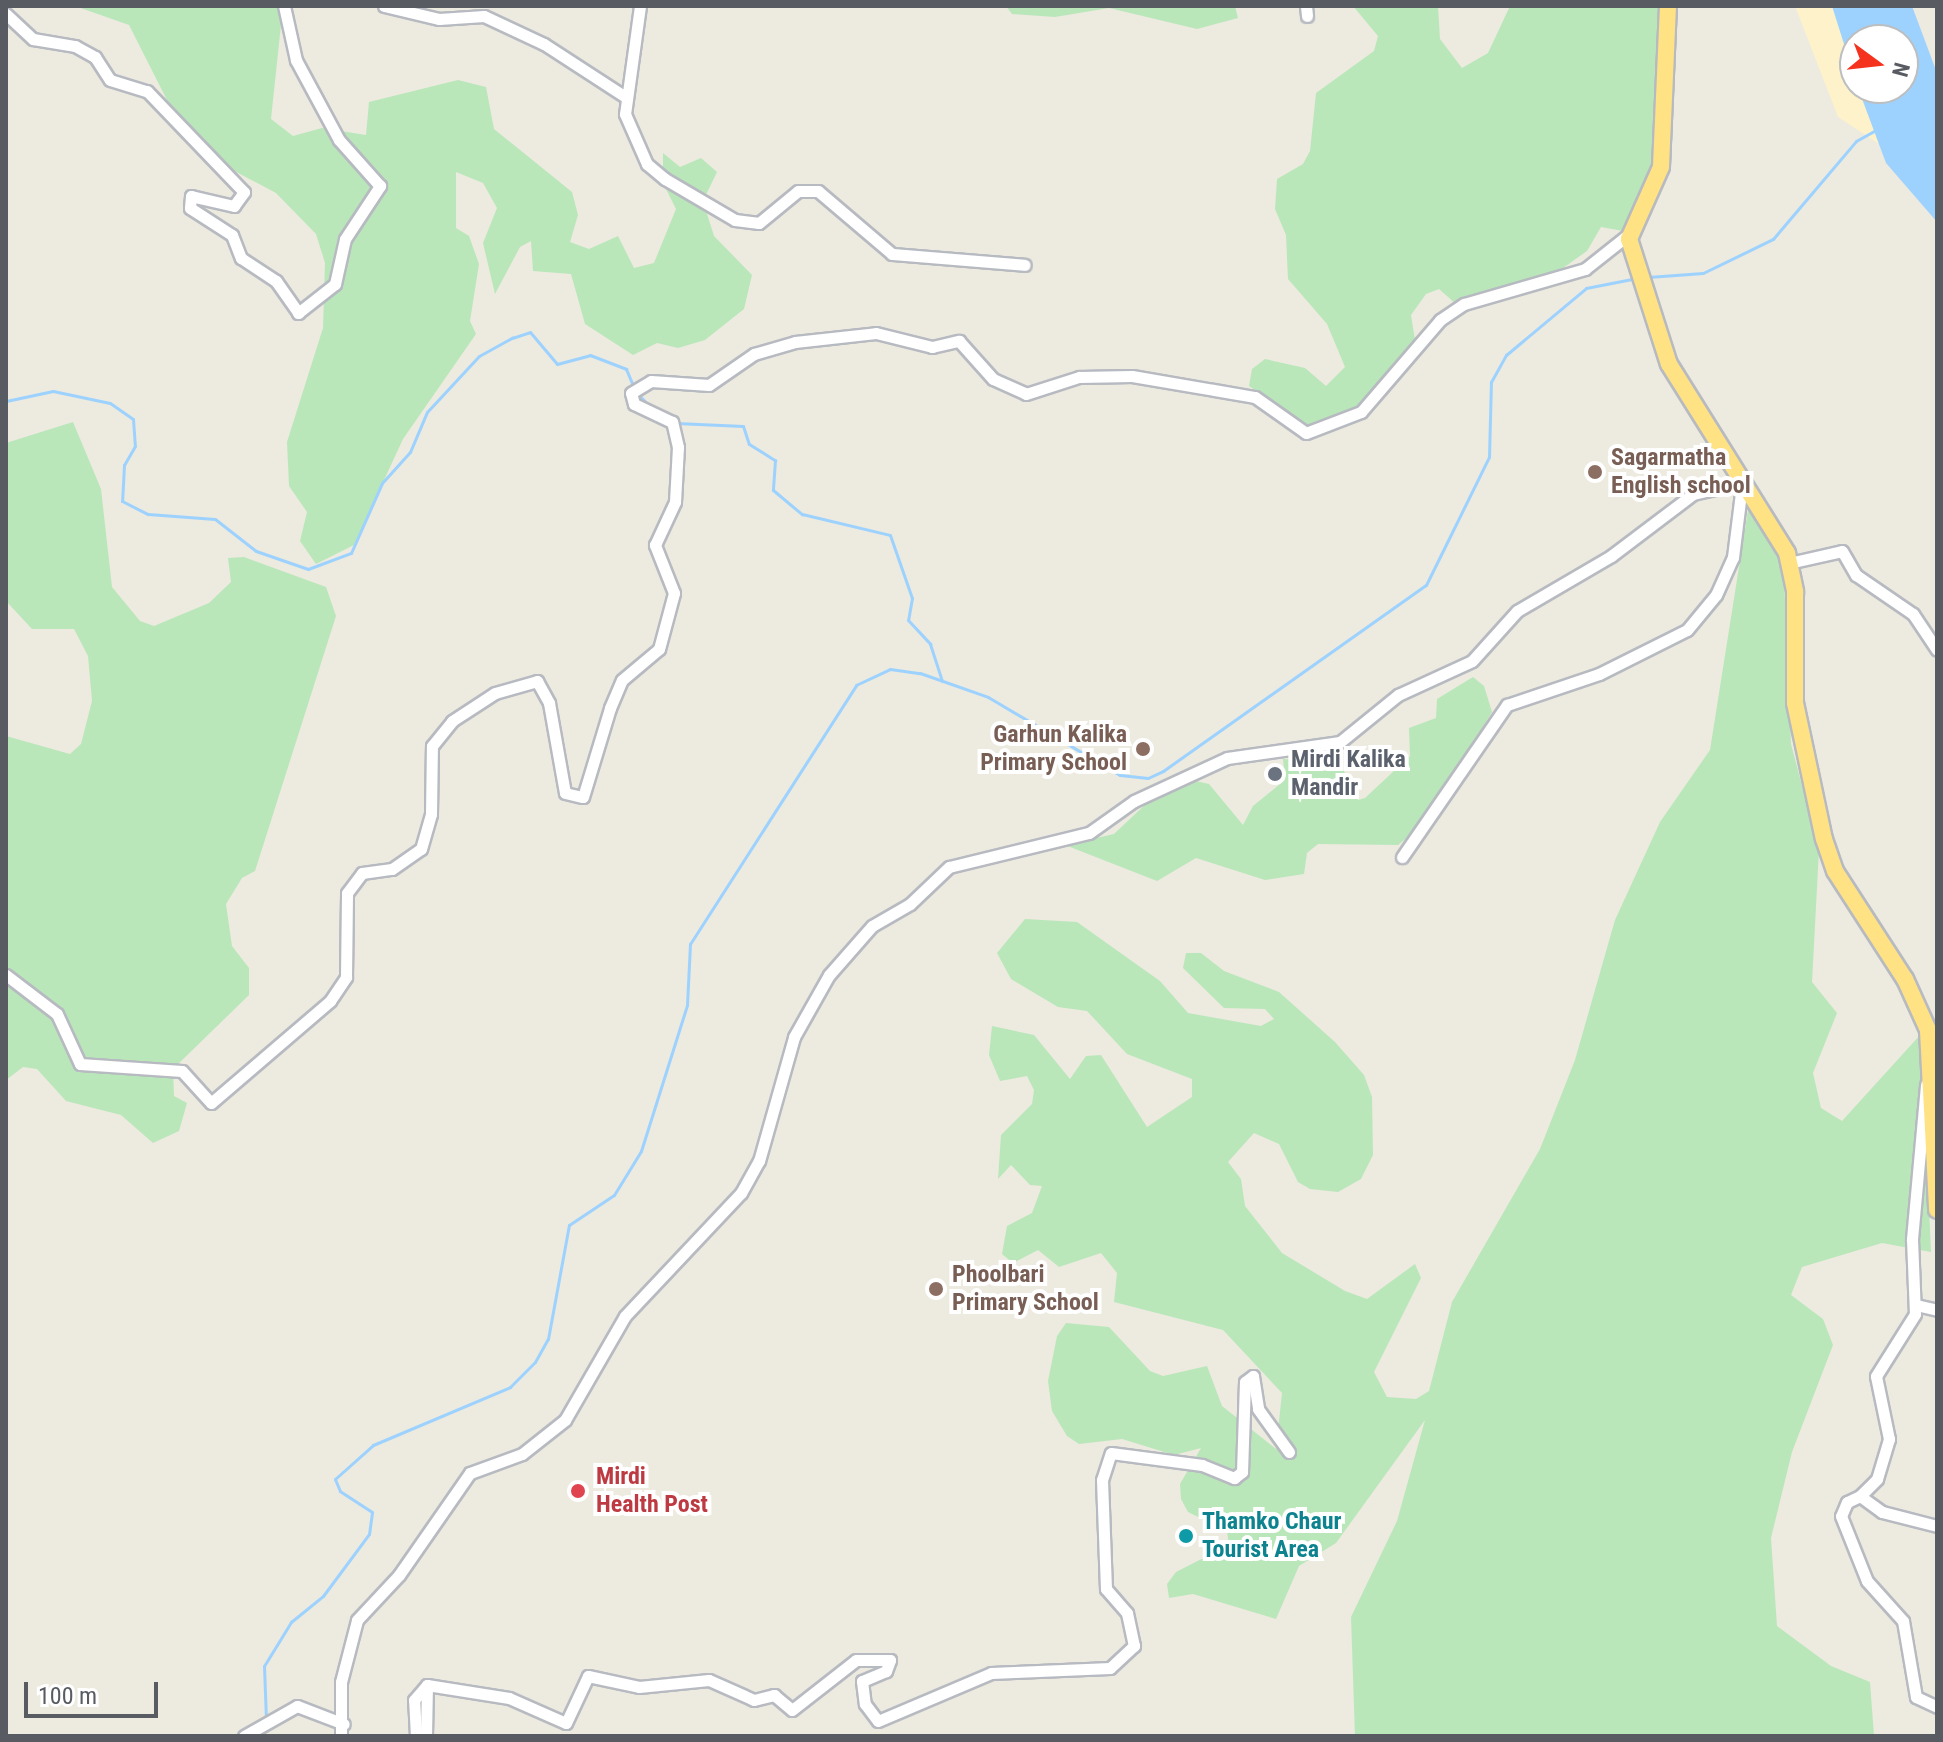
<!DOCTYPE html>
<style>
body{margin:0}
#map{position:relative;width:1943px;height:1742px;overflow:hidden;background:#edeadf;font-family:"Roboto Condensed",sans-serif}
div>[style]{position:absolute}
.green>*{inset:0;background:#b9e7ba}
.sand>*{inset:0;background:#fdf2ca}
.water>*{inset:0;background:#9dd2ff}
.stream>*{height:3px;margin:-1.5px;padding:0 1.5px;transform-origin:1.5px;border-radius:1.5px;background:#9dd2ff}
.roads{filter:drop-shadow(2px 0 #b7bac0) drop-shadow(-2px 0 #b7bac0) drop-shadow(0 2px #b7bac0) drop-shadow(0 -2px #b7bac0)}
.minor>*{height:11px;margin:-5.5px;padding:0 5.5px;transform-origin:5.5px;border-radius:5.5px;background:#fff}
.highway>*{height:16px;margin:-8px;padding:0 8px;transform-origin:8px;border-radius:8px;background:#ffe284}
.dots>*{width:22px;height:22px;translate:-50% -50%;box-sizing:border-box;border:4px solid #fff;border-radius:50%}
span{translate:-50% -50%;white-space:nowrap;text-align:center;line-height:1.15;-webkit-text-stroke:8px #fff;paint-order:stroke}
.education-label{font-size:24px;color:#785e54;font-weight:700}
.left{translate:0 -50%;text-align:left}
.right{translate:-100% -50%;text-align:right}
.worship-label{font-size:24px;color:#5b616d;font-weight:700}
.health-label{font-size:24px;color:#be3a42;font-weight:700}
.culture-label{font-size:24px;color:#0d838f;font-weight:700}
.frame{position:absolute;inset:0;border:8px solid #585c62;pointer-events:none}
.north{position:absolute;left:1839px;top:24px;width:80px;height:80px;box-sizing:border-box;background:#fff;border:2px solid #bcbec0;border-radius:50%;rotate:105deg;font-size:22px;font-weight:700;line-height:32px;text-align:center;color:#585c62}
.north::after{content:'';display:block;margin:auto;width:28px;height:36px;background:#f5321d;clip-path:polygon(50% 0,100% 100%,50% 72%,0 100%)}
.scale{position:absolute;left:24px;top:1682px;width:134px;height:36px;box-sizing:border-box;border:4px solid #585c62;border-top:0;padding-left:10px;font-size:24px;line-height:28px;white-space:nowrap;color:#585c62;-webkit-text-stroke:6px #fff;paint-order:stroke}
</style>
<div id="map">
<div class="green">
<i style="clip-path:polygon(75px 6px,283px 6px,271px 119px,293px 136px,322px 128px,366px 135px,369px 102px,458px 80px,486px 87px,494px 129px,572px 192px,578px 215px,570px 242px,589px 249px,618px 236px,634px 268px,654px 263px,676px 209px,663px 183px,663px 153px,680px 167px,701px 158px,717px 172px,703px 201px,714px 236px,752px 275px,744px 309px,705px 340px,678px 348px,657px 343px,633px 355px,585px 324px,571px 274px,533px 271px,531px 241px,520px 247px,495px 294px,483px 243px,497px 208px,483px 183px,456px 172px,456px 228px,469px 236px,479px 264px,470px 321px,476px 334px,403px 439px,354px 545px,316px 564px,300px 541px,307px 512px,289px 486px,287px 442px,323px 328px,325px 263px,316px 234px,276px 193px,227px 167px,169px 104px,129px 25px)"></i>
<i style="clip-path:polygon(1006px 6px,1235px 6px,1238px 18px,1197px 29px,1109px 8px,1055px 17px,1012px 14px)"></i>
<i style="clip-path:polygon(1353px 6px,1438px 6px,1440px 39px,1462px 68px,1488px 53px,1510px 6px,1663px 6px,1651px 172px,1623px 231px,1601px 227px,1587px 251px,1563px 268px,1456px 304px,1439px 289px,1426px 294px,1411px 315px,1415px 340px,1405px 361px,1354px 412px,1312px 428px,1249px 386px,1252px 369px,1265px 359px,1305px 368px,1326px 386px,1345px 367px,1327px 324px,1288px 279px,1286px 235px,1275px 209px,1277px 179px,1303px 164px,1310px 151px,1316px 93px,1374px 51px,1378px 36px)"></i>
<i style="clip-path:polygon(73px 422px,101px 489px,112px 587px,140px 621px,154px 626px,209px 603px,231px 582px,228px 558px,244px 557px,326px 587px,336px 616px,255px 871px,242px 878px,226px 904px,232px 946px,249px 968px,249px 995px,173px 1069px,174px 1096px,187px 1103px,179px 1131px,153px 1143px,121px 1115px,66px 1101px,37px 1069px,23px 1067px,6px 1080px,6px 736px,70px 754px,81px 744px,92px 701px,88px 656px,74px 629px,32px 629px,6px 601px,6px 443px)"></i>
<i style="clip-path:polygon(1748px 510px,1761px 516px,1775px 541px,1784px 576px,1791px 744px,1819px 850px,1812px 982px,1837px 1013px,1813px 1073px,1821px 1108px,1842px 1121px,1921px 1034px,1931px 1252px,1882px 1243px,1802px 1267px,1791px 1295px,1823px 1319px,1833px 1345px,1792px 1452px,1771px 1538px,1777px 1626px,1831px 1666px,1870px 1682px,1874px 1736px,1355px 1736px,1351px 1617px,1397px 1521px,1425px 1420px,1336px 1543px,1299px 1566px,1276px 1619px,1193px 1594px,1169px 1598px,1167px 1584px,1176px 1572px,1229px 1545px,1227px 1531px,1188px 1512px,1181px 1499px,1180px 1484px,1201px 1448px,1174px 1455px,1122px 1439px,1079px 1444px,1067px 1436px,1052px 1411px,1048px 1381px,1057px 1336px,1066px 1323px,1109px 1327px,1150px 1371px,1163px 1376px,1207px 1366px,1222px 1406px,1276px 1449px,1282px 1393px,1223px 1330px,1114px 1302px,1117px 1273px,1101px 1253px,1059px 1267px,1038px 1250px,1013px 1263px,1002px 1254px,1007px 1226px,1032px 1213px,1042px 1186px,1030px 1185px,1011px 1165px,998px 1179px,1001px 1135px,1032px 1104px,1034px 1090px,1027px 1076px,1000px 1081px,989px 1055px,992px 1026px,1034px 1035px,1070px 1079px,1086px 1056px,1101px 1055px,1147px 1127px,1192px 1097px,1192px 1079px,1127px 1054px,1087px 1011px,1058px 1007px,1011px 979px,997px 953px,1025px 919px,1077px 922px,1160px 981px,1188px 1013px,1261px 1026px,1274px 1019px,1265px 1009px,1224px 1008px,1183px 968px,1186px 953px,1201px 953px,1224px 971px,1279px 992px,1335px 1042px,1364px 1075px,1372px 1097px,1373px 1155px,1361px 1179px,1338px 1192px,1310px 1189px,1298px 1182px,1279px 1144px,1254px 1133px,1228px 1162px,1241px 1179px,1245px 1206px,1282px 1253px,1345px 1291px,1367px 1299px,1415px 1264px,1421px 1278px,1374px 1372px,1387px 1397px,1416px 1399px,1429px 1391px,1452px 1302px,1540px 1149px,1575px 1060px,1615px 920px,1660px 822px,1710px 750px)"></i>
<i style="clip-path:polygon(1473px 677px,1484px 686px,1492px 712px,1425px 823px,1398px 845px,1318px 844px,1307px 853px,1304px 874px,1265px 880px,1196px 858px,1157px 881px,1065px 845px,1114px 834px,1150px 800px,1196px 781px,1209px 784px,1243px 825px,1253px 806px,1285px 780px,1283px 759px,1339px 761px,1358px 800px,1365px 798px,1410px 756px,1409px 728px,1436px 718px,1437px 699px)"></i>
</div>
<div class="sand">
<i style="clip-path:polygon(1795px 6px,1832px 6px,1879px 144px,1838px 117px)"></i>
</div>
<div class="water">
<i style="clip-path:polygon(1832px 6px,1912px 6px,1937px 73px,1937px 222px,1886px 163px,1858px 88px,1903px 88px,1903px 40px,1855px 40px,1855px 79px)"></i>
</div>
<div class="stream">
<i style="left:1648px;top:277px;width:55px;rotate:-4.2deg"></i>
<i style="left:1703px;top:273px;width:78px;rotate:-25.9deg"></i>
<i style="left:1773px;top:239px;width:128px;rotate:-49.7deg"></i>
<i style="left:1856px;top:141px;width:26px;rotate:-29deg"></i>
<i style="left:638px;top:394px;width:16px;rotate:47deg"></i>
<i style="left:6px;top:401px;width:48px;rotate:-12deg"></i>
<i style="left:53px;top:391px;width:58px;rotate:11.9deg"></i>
<i style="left:110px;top:403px;width:28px;rotate:35deg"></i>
<i style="left:133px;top:419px;width:27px;rotate:86deg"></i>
<i style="left:135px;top:446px;width:22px;rotate:120deg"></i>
<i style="left:124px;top:465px;width:36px;rotate:93deg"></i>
<i style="left:122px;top:501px;width:29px;rotate:27deg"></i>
<i style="left:148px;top:514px;width:67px;rotate:4.3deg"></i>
<i style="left:215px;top:519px;width:52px;rotate:38deg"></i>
<i style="left:256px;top:551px;width:55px;rotate:19.1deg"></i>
<i style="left:308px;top:569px;width:46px;rotate:-20.4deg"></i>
<i style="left:351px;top:553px;width:77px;rotate:-66.1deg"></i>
<i style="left:382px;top:483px;width:42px;rotate:-47.9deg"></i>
<i style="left:410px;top:452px;width:43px;rotate:-67deg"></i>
<i style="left:427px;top:412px;width:76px;rotate:-47.1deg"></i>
<i style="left:479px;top:356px;width:38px;rotate:-29deg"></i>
<i style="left:512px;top:338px;width:19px;rotate:-18deg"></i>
<i style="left:530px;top:332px;width:42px;rotate:49.8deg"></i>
<i style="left:557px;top:364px;width:34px;rotate:-15deg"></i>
<i style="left:590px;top:355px;width:39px;rotate:21deg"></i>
<i style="left:626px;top:369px;width:21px;rotate:67deg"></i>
<i style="left:676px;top:423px;width:67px;rotate:2.6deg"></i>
<i style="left:743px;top:426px;width:19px;rotate:72deg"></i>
<i style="left:749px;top:444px;width:31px;rotate:32deg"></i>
<i style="left:775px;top:460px;width:30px;rotate:94deg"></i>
<i style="left:773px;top:490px;width:38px;rotate:40deg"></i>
<i style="left:802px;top:514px;width:90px;rotate:13.4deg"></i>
<i style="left:890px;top:535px;width:67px;rotate:70.8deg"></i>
<i style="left:912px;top:598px;width:22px;rotate:100deg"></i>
<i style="left:908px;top:620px;width:33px;rotate:47deg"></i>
<i style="left:930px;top:644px;width:39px;rotate:72deg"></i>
<i style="left:266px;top:1720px;width:54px;rotate:-92.1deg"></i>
<i style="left:264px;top:1666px;width:52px;rotate:-58.5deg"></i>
<i style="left:291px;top:1622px;width:41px;rotate:-39.1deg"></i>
<i style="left:323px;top:1596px;width:77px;rotate:-53.4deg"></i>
<i style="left:369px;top:1534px;width:22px;rotate:-82deg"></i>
<i style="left:372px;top:1512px;width:38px;rotate:-147deg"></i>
<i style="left:340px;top:1491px;width:13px;rotate:-113deg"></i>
<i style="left:335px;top:1479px;width:51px;rotate:-41.8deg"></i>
<i style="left:373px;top:1445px;width:149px;rotate:-22.9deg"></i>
<i style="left:510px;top:1387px;width:35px;rotate:-45deg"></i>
<i style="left:535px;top:1362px;width:26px;rotate:-61deg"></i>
<i style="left:548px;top:1339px;width:116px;rotate:-79.6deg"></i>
<i style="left:569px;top:1225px;width:54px;rotate:-33.7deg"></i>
<i style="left:614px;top:1195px;width:52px;rotate:-58.5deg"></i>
<i style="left:641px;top:1151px;width:153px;rotate:-72.5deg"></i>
<i style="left:687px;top:1005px;width:61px;rotate:-87.2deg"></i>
<i style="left:690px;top:944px;width:308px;rotate:-57.3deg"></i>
<i style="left:856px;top:685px;width:38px;rotate:-25deg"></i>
<i style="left:890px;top:669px;width:30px;rotate:8deg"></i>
<i style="left:920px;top:673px;width:72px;rotate:19.4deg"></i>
<i style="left:988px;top:697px;width:153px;rotate:30.6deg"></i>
<i style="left:1120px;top:775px;width:28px;rotate:6deg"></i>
<i style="left:1148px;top:778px;width:17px;rotate:-25deg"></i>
<i style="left:1163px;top:771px;width:322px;rotate:-35.3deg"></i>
<i style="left:1426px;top:585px;width:143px;rotate:-63.8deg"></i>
<i style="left:1489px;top:457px;width:75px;rotate:-88.5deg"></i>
<i style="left:1491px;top:382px;width:31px;rotate:-61deg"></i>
<i style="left:1506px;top:355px;width:104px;rotate:-39.9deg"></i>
<i style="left:1586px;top:288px;width:52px;rotate:-11.1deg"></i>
</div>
<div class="roads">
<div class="minor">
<i style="left:384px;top:6px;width:57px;rotate:13.3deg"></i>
<i style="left:439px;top:19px;width:45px;rotate:-3.8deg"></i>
<i style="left:484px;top:16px;width:66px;rotate:25deg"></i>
<i style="left:544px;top:44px;width:95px;rotate:33deg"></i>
<i style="left:640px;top:6px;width:109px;rotate:97.9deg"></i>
<i style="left:625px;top:114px;width:55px;rotate:66.3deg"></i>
<i style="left:647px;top:164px;width:23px;rotate:40deg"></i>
<i style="left:665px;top:179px;width:81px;rotate:30.4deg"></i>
<i style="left:735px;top:220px;width:24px;rotate:7deg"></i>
<i style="left:759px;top:223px;width:50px;rotate:-39.4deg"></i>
<i style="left:798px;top:191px;width:20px"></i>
<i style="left:818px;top:191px;width:97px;rotate:40.4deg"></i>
<i style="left:892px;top:254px;width:133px;rotate:4.7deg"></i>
<i style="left:1306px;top:6px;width:10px;rotate:84deg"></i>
<i style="left:6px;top:14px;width:37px;rotate:43deg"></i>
<i style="left:33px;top:39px;width:43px;rotate:9.5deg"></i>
<i style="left:75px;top:46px;width:23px;rotate:29deg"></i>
<i style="left:95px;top:57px;width:27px;rotate:57deg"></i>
<i style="left:110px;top:80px;width:39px;rotate:17deg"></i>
<i style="left:147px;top:91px;width:140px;rotate:46.2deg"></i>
<i style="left:244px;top:192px;width:17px;rotate:126deg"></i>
<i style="left:234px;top:206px;width:44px;rotate:-166.9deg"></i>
<i style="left:191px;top:196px;width:12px;rotate:95deg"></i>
<i style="left:190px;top:208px;width:50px;rotate:32.7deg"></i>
<i style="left:232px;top:235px;width:25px;rotate:69deg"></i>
<i style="left:241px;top:258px;width:42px;rotate:33.3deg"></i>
<i style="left:276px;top:281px;width:39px;rotate:55deg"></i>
<i style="left:298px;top:313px;width:47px;rotate:-38.1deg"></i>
<i style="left:335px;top:284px;width:46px;rotate:-77.5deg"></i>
<i style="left:345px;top:239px;width:64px;rotate:-56.6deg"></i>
<i style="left:380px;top:186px;width:62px;rotate:-131.7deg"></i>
<i style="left:339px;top:140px;width:91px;rotate:-118.3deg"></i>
<i style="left:296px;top:60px;width:55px;rotate:-102.5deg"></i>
<i style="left:1789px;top:563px;width:54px;rotate:-12.8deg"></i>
<i style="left:1842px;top:551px;width:28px;rotate:60deg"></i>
<i style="left:1856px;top:575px;width:69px;rotate:34.4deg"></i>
<i style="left:1913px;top:614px;width:43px;rotate:56.3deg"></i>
<i style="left:1402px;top:857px;width:185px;rotate:-55.4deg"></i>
<i style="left:1507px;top:705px;width:97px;rotate:-18.6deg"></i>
<i style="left:1599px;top:674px;width:98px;rotate:-26.6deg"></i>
<i style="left:1687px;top:630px;width:45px;rotate:-50.4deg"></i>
<i style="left:1716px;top:595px;width:42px;rotate:-65.9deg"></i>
<i style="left:1733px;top:557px;width:73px;rotate:-82.9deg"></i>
<i style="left:6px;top:975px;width:64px;rotate:37.4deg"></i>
<i style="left:57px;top:1014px;width:55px;rotate:65.3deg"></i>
<i style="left:80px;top:1064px;width:102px;rotate:3.9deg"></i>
<i style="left:182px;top:1071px;width:43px;rotate:47.8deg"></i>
<i style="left:211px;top:1103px;width:157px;rotate:-40.6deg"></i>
<i style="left:330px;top:1001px;width:29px;rotate:-56deg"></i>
<i style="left:346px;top:977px;width:84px;rotate:-89.3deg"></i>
<i style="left:347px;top:893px;width:25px;rotate:-53deg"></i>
<i style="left:362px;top:873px;width:30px;rotate:-8deg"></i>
<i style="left:392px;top:869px;width:35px;rotate:-35deg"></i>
<i style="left:421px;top:849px;width:36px;rotate:-74deg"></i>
<i style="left:431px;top:814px;width:68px;rotate:-89.2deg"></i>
<i style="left:432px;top:746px;width:32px;rotate:-51deg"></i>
<i style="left:452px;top:721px;width:51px;rotate:-33.1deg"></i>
<i style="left:495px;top:693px;width:44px;rotate:-15.9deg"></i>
<i style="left:537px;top:681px;width:25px;rotate:61deg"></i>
<i style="left:549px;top:703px;width:91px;rotate:79.9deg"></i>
<i style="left:565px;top:793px;width:18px;rotate:13deg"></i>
<i style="left:583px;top:797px;width:93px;rotate:-73.1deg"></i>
<i style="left:610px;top:708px;width:30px;rotate:-67deg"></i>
<i style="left:622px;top:680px;width:48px;rotate:-40deg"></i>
<i style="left:659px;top:649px;width:58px;rotate:-75deg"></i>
<i style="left:674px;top:593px;width:52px;rotate:-111.6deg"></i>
<i style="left:655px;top:545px;width:47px;rotate:-65.1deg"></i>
<i style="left:675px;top:502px;width:55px;rotate:-86.9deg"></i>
<i style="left:678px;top:447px;width:26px;rotate:-103deg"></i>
<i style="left:672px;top:422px;width:42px;rotate:-154.7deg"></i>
<i style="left:634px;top:404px;width:11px;rotate:-105deg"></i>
<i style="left:631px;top:393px;width:23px;rotate:-31deg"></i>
<i style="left:651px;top:381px;width:58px;rotate:3.9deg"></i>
<i style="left:709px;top:385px;width:55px;rotate:-34.6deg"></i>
<i style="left:754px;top:354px;width:43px;rotate:-16.3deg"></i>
<i style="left:795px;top:342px;width:81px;rotate:-6.3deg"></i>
<i style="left:876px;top:333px;width:58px;rotate:14deg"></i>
<i style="left:932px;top:347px;width:28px;rotate:-13deg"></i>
<i style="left:959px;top:341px;width:51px;rotate:48.2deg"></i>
<i style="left:993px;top:379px;width:36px;rotate:24deg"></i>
<i style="left:1026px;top:394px;width:56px;rotate:-17.8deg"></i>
<i style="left:1079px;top:377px;width:53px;rotate:-1.1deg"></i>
<i style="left:1132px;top:376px;width:125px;rotate:9.7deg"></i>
<i style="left:1255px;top:397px;width:62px;rotate:35.2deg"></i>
<i style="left:1306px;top:433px;width:59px;rotate:-20.9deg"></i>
<i style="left:1361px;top:412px;width:121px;rotate:-49.3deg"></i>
<i style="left:1440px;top:320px;width:29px;rotate:-34deg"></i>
<i style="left:1464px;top:304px;width:126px;rotate:-16.1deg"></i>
<i style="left:1585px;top:269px;width:61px;rotate:-38.4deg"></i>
<i style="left:1916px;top:1305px;width:22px;rotate:13deg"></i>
<i style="left:1860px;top:1496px;width:24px;rotate:-45deg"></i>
<i style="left:1877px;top:1479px;width:42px;rotate:-73.3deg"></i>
<i style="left:1889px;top:1439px;width:64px;rotate:-101.7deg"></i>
<i style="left:1876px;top:1376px;width:73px;rotate:-57.8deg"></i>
<i style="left:1915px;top:1314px;width:75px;rotate:-92.3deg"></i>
<i style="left:1912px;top:1239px;width:155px;rotate:-84.8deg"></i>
<i style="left:1937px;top:1526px;width:57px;rotate:-165.7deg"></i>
<i style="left:1882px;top:1512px;width:27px;rotate:-144deg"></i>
<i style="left:1860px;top:1496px;width:14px;rotate:155deg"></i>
<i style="left:1847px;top:1502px;width:15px;rotate:113deg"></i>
<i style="left:1841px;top:1516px;width:70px;rotate:68.2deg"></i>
<i style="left:1867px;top:1581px;width:54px;rotate:48deg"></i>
<i style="left:1903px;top:1621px;width:77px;rotate:80.3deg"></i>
<i style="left:1916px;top:1697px;width:23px;rotate:25deg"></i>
<i style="left:244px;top:1736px;width:61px;rotate:-29.5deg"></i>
<i style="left:297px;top:1706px;width:50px;rotate:21deg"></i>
<i style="left:341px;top:1736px;width:54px;rotate:-90deg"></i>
<i style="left:341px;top:1682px;width:64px;rotate:-75.5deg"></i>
<i style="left:357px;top:1620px;width:62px;rotate:-47deg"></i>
<i style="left:399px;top:1575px;width:124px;rotate:-55.2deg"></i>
<i style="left:470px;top:1473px;width:55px;rotate:-20.1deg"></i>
<i style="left:522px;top:1454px;width:55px;rotate:-38.3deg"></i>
<i style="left:565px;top:1420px;width:120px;rotate:-60deg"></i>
<i style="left:625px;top:1316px;width:169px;rotate:-46.7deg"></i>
<i style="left:741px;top:1193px;width:37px;rotate:-61deg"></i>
<i style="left:759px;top:1161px;width:129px;rotate:-74.2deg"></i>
<i style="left:794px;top:1037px;width:71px;rotate:-60.6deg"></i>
<i style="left:829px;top:975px;width:65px;rotate:-48.7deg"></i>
<i style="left:872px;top:926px;width:44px;rotate:-30.1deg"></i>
<i style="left:910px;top:904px;width:54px;rotate:-43.5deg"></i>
<i style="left:949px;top:867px;width:144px;rotate:-13.7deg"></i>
<i style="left:1089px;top:833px;width:55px;rotate:-35.4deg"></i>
<i style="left:1134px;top:801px;width:102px;rotate:-24.8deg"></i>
<i style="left:1227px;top:758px;width:114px;rotate:-8.1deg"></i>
<i style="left:1340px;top:742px;width:75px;rotate:-39deg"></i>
<i style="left:1398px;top:695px;width:81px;rotate:-24.7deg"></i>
<i style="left:1472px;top:661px;width:67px;rotate:-48deg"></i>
<i style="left:1517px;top:611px;width:109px;rotate:-30.3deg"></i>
<i style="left:1611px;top:556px;width:103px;rotate:-37.1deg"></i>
<i style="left:1693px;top:494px;width:49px;rotate:-12.9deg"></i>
<i style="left:416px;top:1736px;width:36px;rotate:-93deg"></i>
<i style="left:414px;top:1700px;width:20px;rotate:-49deg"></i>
<i style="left:427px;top:1685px;width:83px;rotate:9deg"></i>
<i style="left:509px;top:1698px;width:62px;rotate:23.7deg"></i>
<i style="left:566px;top:1723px;width:52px;rotate:-64.9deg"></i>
<i style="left:588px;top:1676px;width:52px;rotate:12.2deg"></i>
<i style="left:639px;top:1687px;width:70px;rotate:-5.7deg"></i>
<i style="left:709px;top:1680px;width:49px;rotate:24deg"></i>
<i style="left:754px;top:1700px;width:21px;rotate:-14deg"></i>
<i style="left:774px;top:1695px;width:23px;rotate:40deg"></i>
<i style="left:792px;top:1710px;width:81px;rotate:-38deg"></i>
<i style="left:856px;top:1660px;width:34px"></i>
<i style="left:890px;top:1660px;width:12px;rotate:110deg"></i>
<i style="left:886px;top:1671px;width:26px;rotate:157deg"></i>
<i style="left:862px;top:1681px;width:23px;rotate:83deg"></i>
<i style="left:865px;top:1704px;width:21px;rotate:53deg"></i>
<i style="left:878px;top:1721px;width:123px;rotate:-23deg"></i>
<i style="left:991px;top:1673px;width:119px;rotate:-2.4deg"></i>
<i style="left:1110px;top:1668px;width:33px;rotate:-43deg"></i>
<i style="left:1134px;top:1646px;width:34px;rotate:-102deg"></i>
<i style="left:1127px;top:1613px;width:32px;rotate:-131deg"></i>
<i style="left:1106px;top:1589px;width:109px;rotate:-92.1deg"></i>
<i style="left:1102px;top:1480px;width:28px;rotate:-72deg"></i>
<i style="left:1111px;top:1453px;width:92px;rotate:7.5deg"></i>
<i style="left:1202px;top:1465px;width:35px;rotate:22deg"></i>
<i style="left:1234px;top:1478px;width:10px;rotate:-37deg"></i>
<i style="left:1242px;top:1472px;width:90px;rotate:-88.1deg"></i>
<i style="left:1245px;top:1382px;width:10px;rotate:-37deg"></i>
<i style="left:1253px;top:1376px;width:33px;rotate:81deg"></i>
<i style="left:1258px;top:1409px;width:53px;rotate:54.2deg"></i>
<i style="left:426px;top:1736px;width:51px;rotate:-88.9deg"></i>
</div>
<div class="highway">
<i style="left:1668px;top:6px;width:161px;rotate:92.5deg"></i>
<i style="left:1661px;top:167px;width:79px;rotate:114deg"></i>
<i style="left:1629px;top:239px;width:131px;rotate:72.3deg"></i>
<i style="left:1669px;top:364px;width:223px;rotate:58deg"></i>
<i style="left:1787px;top:553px;width:40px;rotate:78deg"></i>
<i style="left:1795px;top:592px;width:111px;rotate:90deg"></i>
<i style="left:1795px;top:703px;width:139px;rotate:78deg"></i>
<i style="left:1824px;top:839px;width:34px;rotate:71deg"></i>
<i style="left:1835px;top:871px;width:129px;rotate:57.1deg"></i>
<i style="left:1905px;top:979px;width:56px;rotate:65.7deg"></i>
<i style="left:1928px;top:1030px;width:180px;rotate:87.1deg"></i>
</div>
</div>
<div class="dots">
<i style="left:1595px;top:472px;background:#8d6e63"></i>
<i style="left:1143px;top:749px;background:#8d6e63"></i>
<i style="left:1275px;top:774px;background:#6b7280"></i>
<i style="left:936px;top:1289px;background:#8d6e63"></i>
<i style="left:578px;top:1491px;background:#e0444e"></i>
<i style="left:1186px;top:1536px;background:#0f9aa8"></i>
</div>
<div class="education-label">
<span class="left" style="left:1611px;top:472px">Sagarmatha<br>English school</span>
<span class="right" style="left:1127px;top:749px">Garhun Kalika<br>Primary School</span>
<span class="left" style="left:952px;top:1289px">Phoolbari<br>Primary School</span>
</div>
<div class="worship-label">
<span class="left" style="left:1291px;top:774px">Mirdi Kalika<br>Mandir</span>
</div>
<div class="health-label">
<span class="left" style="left:596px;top:1491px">Mirdi<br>Health Post</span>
</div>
<div class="culture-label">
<span class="left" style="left:1202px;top:1536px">Thamko Chaur<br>Tourist Area</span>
</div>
<div class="frame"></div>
<div class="north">N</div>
<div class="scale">100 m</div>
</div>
